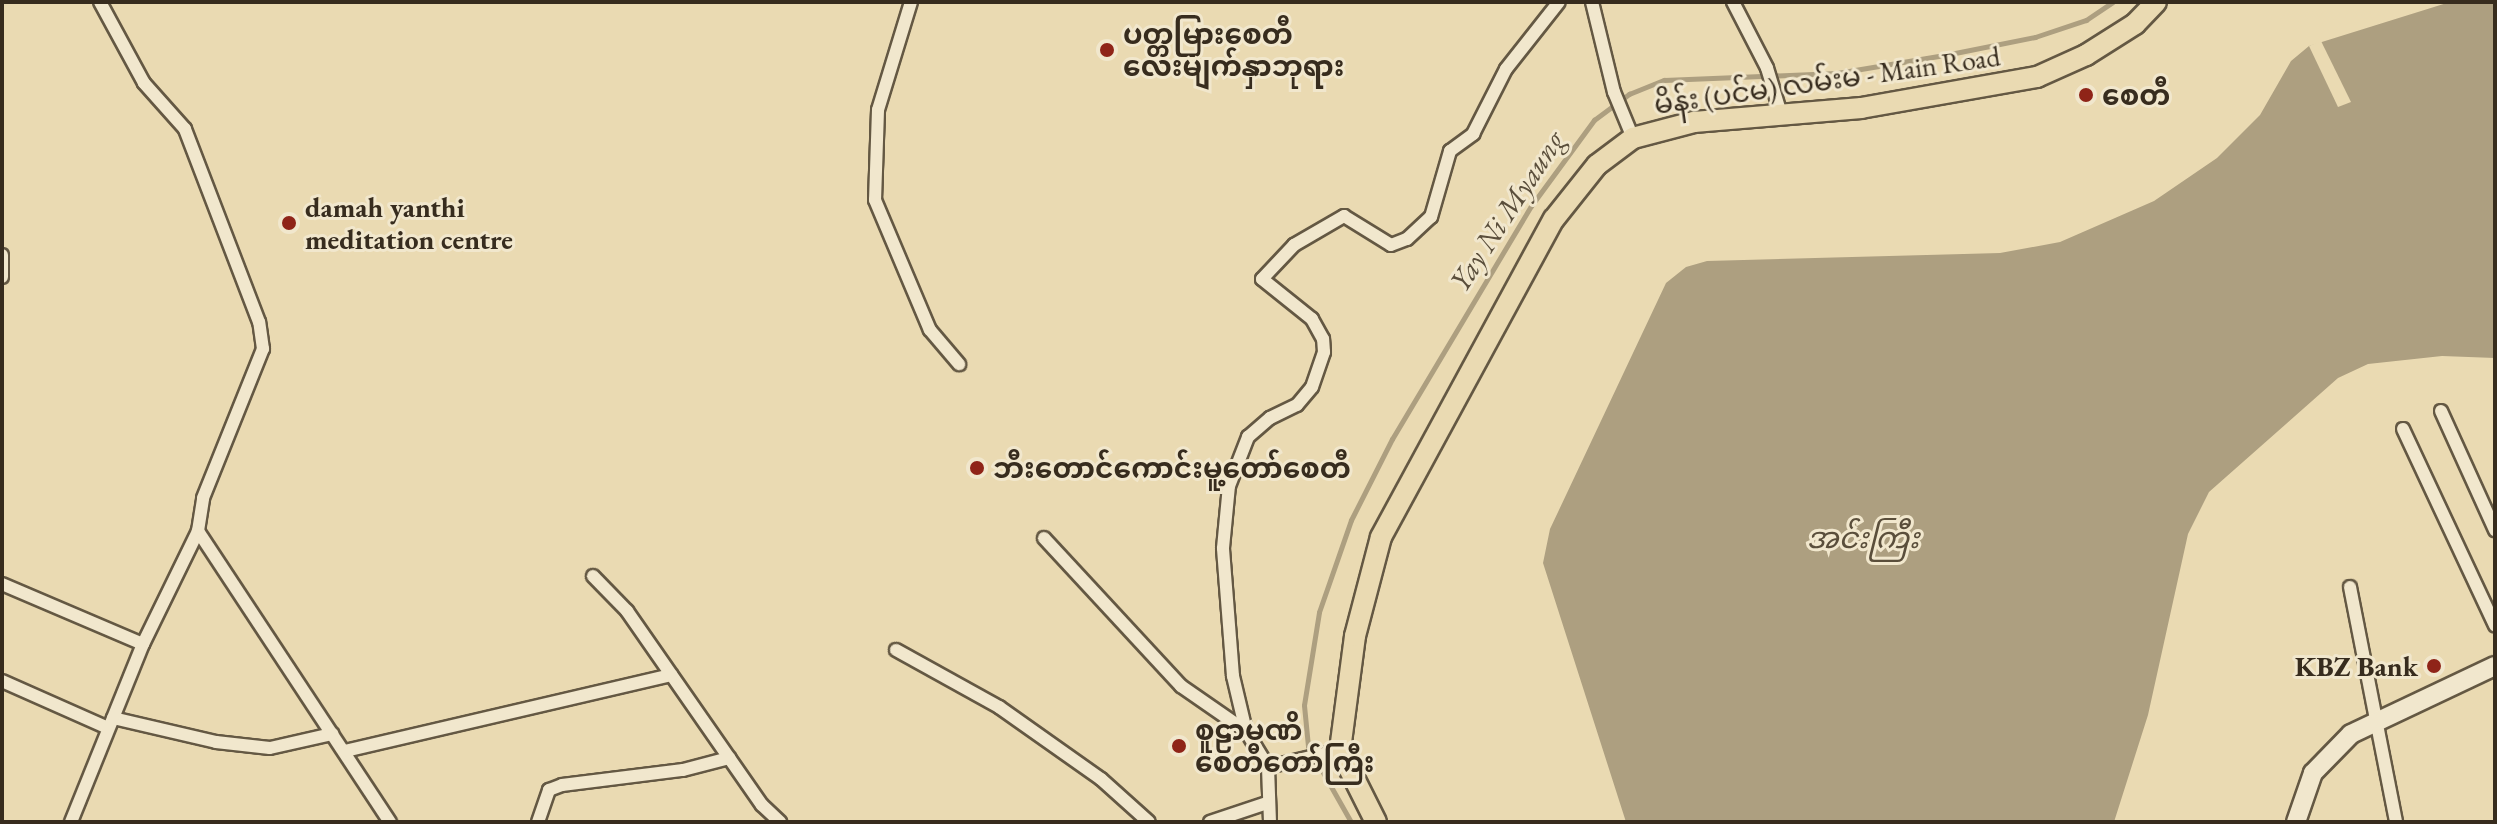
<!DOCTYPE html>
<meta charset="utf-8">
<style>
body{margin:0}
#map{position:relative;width:2497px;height:824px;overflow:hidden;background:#eadab2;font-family:"EB Garamond","Noto Sans Myanmar",serif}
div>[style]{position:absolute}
.water>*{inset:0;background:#ad9f80}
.pier>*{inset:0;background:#eadab2}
.stream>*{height:5px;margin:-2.5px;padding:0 2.5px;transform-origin:2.5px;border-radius:2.5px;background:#ad9f80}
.roads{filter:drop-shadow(2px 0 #645843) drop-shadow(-2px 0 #645843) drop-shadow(0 2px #645843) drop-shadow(0 -2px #645843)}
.street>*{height:12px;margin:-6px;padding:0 6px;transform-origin:6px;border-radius:6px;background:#f1e7cd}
.secondary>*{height:18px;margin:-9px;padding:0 9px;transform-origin:9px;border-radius:9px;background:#f1e7cd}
.primary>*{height:20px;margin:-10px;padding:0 10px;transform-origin:10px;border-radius:10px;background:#eadab2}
.dots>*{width:22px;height:22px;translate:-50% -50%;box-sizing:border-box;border:4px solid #f1e7cd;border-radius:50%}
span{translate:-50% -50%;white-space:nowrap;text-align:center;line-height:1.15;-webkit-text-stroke:6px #f1e7cd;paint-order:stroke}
.poi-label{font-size:28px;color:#372c1e;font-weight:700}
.left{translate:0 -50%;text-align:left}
.right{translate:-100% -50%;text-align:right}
.street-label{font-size:28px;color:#372c1e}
.water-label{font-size:30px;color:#5a4e3b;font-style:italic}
.frame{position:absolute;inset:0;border:4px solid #372c1e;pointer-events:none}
</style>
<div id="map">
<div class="water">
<i style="clip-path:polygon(2450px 2px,2495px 2px,2495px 358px,2442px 356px,2368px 364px,2338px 378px,2209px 492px,2188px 534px,2148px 715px,2114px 822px,1626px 822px,1543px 563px,1550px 529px,1666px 283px,1686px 267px,1707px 261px,2000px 253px,2060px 242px,2154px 201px,2217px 158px,2260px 115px,2291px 61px,2309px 46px)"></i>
</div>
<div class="pier">
<i style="clip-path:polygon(2321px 41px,2351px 102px,2338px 107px,2309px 46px)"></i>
</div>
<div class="stream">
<i style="left:1351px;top:822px;width:87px;rotate:-119.5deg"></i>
<i style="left:1308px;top:746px;width:41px;rotate:-95.6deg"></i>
<i style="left:1304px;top:705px;width:94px;rotate:-80.8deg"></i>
<i style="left:1319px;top:612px;width:97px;rotate:-70.8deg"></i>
<i style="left:1351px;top:520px;width:91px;rotate:-63.2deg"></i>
<i style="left:1392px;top:439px;width:271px;rotate:-59.2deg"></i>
<i style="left:1531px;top:206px;width:107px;rotate:-53.8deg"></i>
<i style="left:1594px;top:120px;width:44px;rotate:-36.6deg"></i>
<i style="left:1629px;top:94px;width:38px;rotate:-22deg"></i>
<i style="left:1664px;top:80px;width:173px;rotate:-2.3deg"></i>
<i style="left:1837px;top:73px;width:115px;rotate:-9.5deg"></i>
<i style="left:1950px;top:54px;width:87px;rotate:-11.3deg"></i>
<i style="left:2035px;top:37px;width:54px;rotate:-18.4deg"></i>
<i style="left:2086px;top:20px;width:32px;rotate:-34deg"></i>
</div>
<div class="roads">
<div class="street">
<i style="left:911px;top:2px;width:113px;rotate:107deg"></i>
<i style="left:878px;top:110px;width:90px;rotate:91.9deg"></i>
<i style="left:875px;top:200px;width:141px;rotate:67.1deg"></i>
<i style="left:930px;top:330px;width:45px;rotate:49.5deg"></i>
<i style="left:1592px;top:2px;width:93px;rotate:76.3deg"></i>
<i style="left:1614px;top:92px;width:50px;rotate:67.6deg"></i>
<i style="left:1733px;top:2px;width:74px;rotate:62.7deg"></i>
<i style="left:1767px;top:68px;width:48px;rotate:73.1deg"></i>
<i style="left:2px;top:255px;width:22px;rotate:90deg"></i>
<i style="left:2441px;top:411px;width:131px;rotate:65.6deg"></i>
<i style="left:2403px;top:429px;width:217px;rotate:64.9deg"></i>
<i style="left:198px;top:531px;width:349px;rotate:56.6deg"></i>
<i style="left:1044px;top:538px;width:202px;rotate:47.2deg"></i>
<i style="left:1181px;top:686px;width:79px;rotate:34.7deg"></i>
<i style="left:593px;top:576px;width:49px;rotate:45.8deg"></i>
<i style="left:627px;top:611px;width:236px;rotate:55.2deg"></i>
<i style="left:762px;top:805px;width:25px;rotate:43deg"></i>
<i style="left:2px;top:584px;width:153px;rotate:23.1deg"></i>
<i style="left:2350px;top:587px;width:239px;rotate:78.9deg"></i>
<i style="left:896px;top:650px;width:118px;rotate:29deg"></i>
<i style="left:999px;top:707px;width:125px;rotate:35.2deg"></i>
<i style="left:1101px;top:779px;width:64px;rotate:41.9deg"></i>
<i style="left:2px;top:681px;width:116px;rotate:23.9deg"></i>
<i style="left:113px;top:718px;width:106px;rotate:13.1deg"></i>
<i style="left:216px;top:742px;width:54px;rotate:6.3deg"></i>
<i style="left:270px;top:748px;width:64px;rotate:-12.7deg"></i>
<i style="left:345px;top:751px;width:335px;rotate:-13.1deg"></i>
<i style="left:1268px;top:767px;width:74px;rotate:-13.3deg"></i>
<i style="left:71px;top:822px;width:192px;rotate:-68deg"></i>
<i style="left:143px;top:644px;width:126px;rotate:-64deg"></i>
<i style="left:198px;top:531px;width:33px;rotate:-81deg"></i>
<i style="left:203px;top:498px;width:161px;rotate:-68.1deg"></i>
<i style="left:263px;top:349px;width:27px;rotate:-98deg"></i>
<i style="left:259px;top:322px;width:207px;rotate:-111deg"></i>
<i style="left:185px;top:129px;width:62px;rotate:-131.7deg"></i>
<i style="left:144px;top:83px;width:92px;rotate:-118.5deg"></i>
<i style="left:538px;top:822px;width:34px;rotate:-71deg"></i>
<i style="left:549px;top:790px;width:14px;rotate:-21deg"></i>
<i style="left:562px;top:785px;width:122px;rotate:-7.1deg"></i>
<i style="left:683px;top:770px;width:48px;rotate:-14.6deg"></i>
<i style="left:1210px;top:822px;width:60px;rotate:-18.4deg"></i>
<i style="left:1270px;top:822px;width:55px;rotate:-92.1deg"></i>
<i style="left:1268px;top:767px;width:42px;rotate:-121.4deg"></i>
<i style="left:1246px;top:731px;width:57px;rotate:-103.3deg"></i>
<i style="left:1233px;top:676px;width:128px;rotate:-94.5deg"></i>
<i style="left:1223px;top:548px;width:62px;rotate:-84.5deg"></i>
<i style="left:1229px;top:486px;width:53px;rotate:-68.8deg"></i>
<i style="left:1248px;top:437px;width:29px;rotate:-41deg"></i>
<i style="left:1270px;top:418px;width:30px;rotate:-26deg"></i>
<i style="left:1297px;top:405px;width:23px;rotate:-50deg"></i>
<i style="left:1312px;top:387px;width:37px;rotate:-71deg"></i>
<i style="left:1324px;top:352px;width:13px;rotate:-94deg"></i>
<i style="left:1323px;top:339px;width:23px;rotate:-119deg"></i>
<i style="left:1312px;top:319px;width:64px;rotate:-141.3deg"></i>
<i style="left:1262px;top:279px;width:47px;rotate:-46.7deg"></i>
<i style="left:1294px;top:245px;width:58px;rotate:-30.1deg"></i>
<i style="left:1344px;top:216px;width:55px;rotate:31.7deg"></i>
<i style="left:1391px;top:245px;width:17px;rotate:-21deg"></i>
<i style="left:1407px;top:239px;width:33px;rotate:-43deg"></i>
<i style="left:1431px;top:217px;width:69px;rotate:-73.9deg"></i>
<i style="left:1450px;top:151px;width:29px;rotate:-36deg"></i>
<i style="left:1473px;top:134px;width:73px;rotate:-63.1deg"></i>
<i style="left:1506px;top:69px;width:85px;rotate:-51.7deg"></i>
</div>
<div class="secondary">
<i style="left:2296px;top:822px;width:52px;rotate:-70.9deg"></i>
<i style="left:2313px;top:773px;width:54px;rotate:-45.7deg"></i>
<i style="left:2351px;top:734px;width:159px;rotate:-25.3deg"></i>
</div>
<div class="primary">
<i style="left:1376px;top:822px;width:80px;rotate:-116.6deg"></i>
<i style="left:1340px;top:750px;width:115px;rotate:-82.5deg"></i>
<i style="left:1355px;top:636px;width:102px;rotate:-75.3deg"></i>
<i style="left:1381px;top:537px;width:362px;rotate:-61.5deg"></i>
<i style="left:1554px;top:219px;width:69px;rotate:-51.5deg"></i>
<i style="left:1597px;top:165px;width:45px;rotate:-36.9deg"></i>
<i style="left:1633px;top:138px;width:63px;rotate:-14.7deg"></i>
<i style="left:1694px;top:122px;width:168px;rotate:-4.8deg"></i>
<i style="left:1861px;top:108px;width:179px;rotate:-10deg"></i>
<i style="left:2037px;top:77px;width:54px;rotate:-24.2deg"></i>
<i style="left:2086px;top:55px;width:58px;rotate:-32.3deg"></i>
<i style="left:2135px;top:24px;width:30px;rotate:-46deg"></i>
</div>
</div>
<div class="dots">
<i style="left:1107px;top:50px;background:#8f2418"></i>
<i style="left:2086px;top:95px;background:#8f2418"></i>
<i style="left:289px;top:223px;background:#8f2418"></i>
<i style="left:977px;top:468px;background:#8f2418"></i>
<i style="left:2434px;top:666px;background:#8f2418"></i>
<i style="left:1179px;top:746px;background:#8f2418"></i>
</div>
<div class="poi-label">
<span class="left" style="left:1123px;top:50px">ပတ္တမြား‌စေတီ‌<br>လေးမျက်နှာဘုရား</span>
<span class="left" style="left:2102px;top:95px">စေတီ</span>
<span class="left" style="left:305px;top:223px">damah yanthi<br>meditation centre</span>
<span class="left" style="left:993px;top:468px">ဘီးတောင်ကောင်းမူ့တော်စေတီ</span>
<span class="right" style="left:2418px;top:666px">KBZ Bank</span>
<span class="left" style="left:1195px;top:746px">စူဠာမဏိ<br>စေတီတော်ကြီး</span>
</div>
<div class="street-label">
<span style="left:1827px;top:80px;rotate:-8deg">မိန်း (ပင်မ) လမ်းမ - Main Road</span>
</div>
<div class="water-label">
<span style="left:1507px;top:211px;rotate:-57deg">Yay Ni Myaung</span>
<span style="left:1863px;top:538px">အင်းကြီး</span>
</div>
<div class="frame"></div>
</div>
